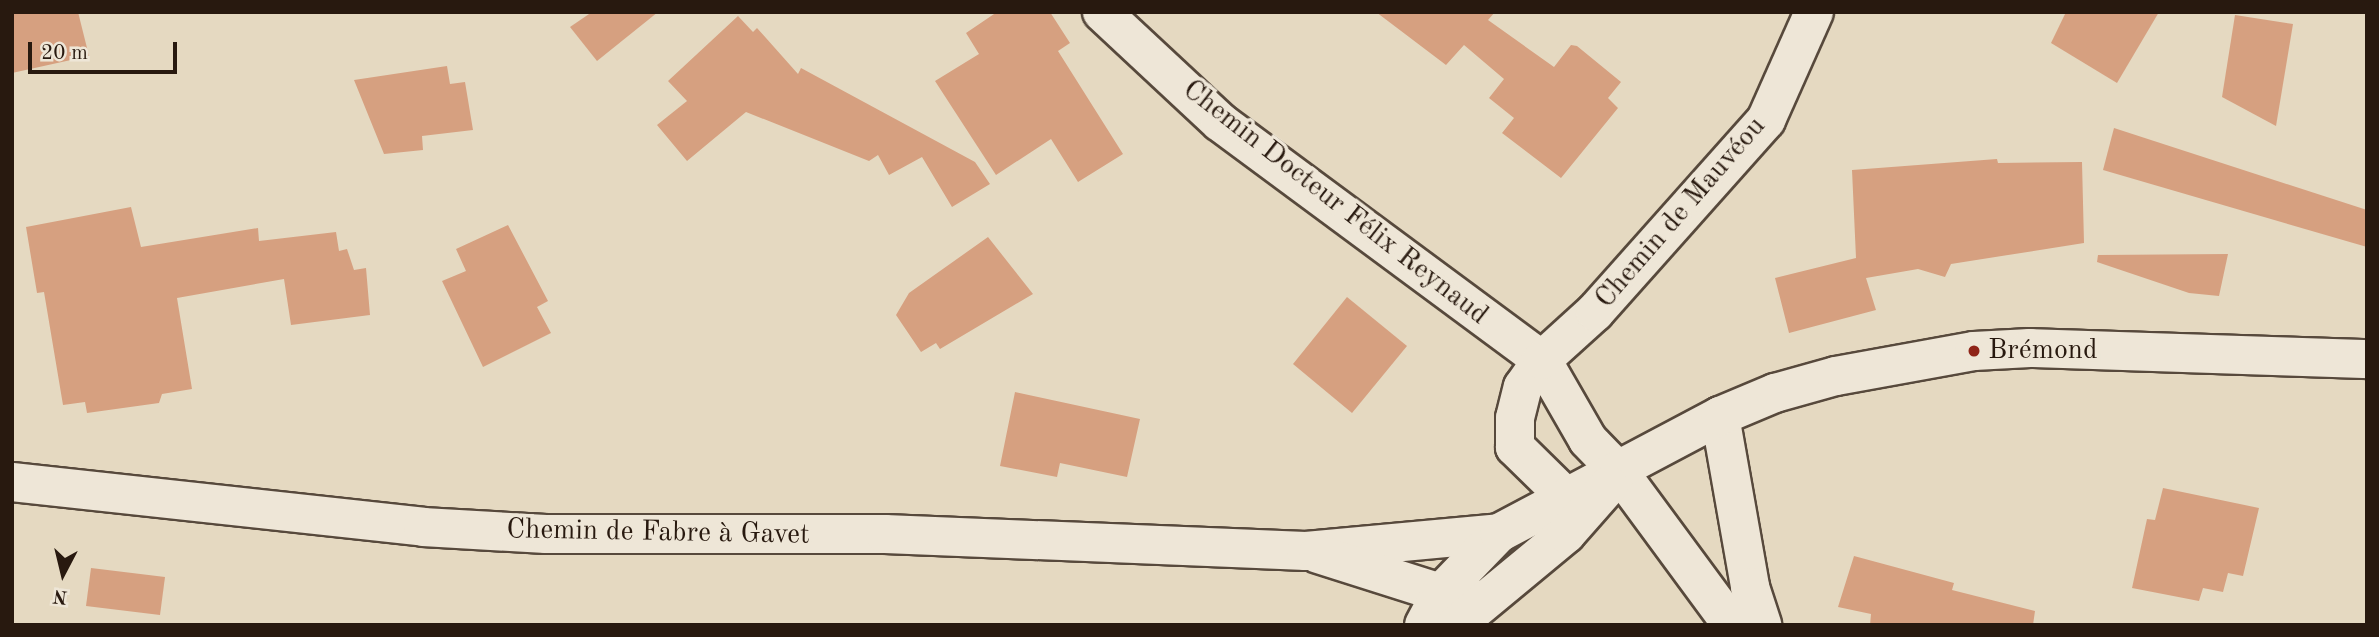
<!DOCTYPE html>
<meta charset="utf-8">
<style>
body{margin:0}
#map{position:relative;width:2379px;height:637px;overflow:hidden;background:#e5d9c1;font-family:"Old Standard TT",serif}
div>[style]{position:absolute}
.building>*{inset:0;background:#d6a080}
.roads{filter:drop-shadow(2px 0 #57493c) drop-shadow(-2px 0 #57493c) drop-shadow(0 2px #57493c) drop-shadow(0 -2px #57493c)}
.minor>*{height:38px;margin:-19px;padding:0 19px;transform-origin:19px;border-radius:19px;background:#eee6d7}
.tertiary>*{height:38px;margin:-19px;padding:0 19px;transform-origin:19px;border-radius:19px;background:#eee6d7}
.dots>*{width:19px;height:19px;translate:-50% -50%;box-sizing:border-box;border:4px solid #eee6d7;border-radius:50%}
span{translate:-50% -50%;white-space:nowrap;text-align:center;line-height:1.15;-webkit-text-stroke:7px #eee6d7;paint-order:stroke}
.street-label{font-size:28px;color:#28190f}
.poi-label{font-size:28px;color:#28190f}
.left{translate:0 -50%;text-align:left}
.frame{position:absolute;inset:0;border:14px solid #28190f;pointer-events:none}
.north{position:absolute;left:28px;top:539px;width:70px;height:70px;-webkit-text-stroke:5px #eee6d7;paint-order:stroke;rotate:187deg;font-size:19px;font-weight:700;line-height:28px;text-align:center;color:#28190f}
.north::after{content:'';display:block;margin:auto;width:24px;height:32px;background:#28190f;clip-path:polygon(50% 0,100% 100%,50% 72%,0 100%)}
.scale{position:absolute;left:28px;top:42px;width:149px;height:32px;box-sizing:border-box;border:4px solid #28190f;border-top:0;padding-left:9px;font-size:21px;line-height:24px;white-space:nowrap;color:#28190f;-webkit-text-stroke:5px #eee6d7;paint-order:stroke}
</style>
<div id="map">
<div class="building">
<i style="clip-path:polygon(12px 12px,78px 12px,89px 56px,12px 73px)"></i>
<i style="clip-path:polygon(592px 12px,658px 12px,597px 61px,570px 27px)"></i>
<i style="clip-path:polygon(997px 12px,1050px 12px,1070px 43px,1058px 51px,1123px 154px,1078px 182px,1051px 139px,996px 175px,935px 81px,979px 54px,966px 33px)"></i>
<i style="clip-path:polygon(1376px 12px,1495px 12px,1488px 20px,1554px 67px,1571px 45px,1577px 46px,1621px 82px,1608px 98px,1618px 108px,1561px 178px,1502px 133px,1514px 118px,1489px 98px,1504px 79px,1464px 45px,1446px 65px)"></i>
<i style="clip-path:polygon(2066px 12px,2159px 12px,2117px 83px,2051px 43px)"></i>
<i style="clip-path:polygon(2235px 15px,2293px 24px,2276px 126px,2222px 97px)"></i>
<i style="clip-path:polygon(738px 16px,753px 32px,757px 28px,798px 74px,801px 68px,975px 162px,990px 184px,952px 207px,922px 157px,889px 175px,878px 155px,869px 161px,746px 112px,687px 161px,657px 125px,687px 101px,668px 81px)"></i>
<i style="clip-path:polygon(447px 66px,450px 84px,465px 82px,473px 130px,422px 136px,423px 150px,384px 154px,354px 80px)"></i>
<i style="clip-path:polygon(2114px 128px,2367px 210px,2367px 247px,2103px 170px)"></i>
<i style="clip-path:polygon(1997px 159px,1998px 163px,2082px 162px,2084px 243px,1951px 264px,1945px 277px,1918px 269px,1866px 278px,1876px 310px,1789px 333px,1775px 278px,1856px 258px,1852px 170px)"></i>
<i style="clip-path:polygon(131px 207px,141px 247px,258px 228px,259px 241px,336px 232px,339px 251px,347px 249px,354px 270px,366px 268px,370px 315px,291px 325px,284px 279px,177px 298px,192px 389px,162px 394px,159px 403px,87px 413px,85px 402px,63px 405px,44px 292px,37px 293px,26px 227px)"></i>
<i style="clip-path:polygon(508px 225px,548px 301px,537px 307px,551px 333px,483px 367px,442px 281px,466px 271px,456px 249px)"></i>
<i style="clip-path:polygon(988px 237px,1033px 294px,940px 349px,936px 343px,921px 352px,896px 315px,909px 293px)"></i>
<i style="clip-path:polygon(2228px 254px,2219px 296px,2189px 293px,2097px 262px,2098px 255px)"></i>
<i style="clip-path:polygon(1347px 297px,1407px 346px,1352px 413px,1293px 364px)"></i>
<i style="clip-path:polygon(1015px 392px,1140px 419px,1127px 477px,1060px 463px,1057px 477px,1000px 466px)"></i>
<i style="clip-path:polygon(2163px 488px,2259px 508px,2243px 576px,2228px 573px,2223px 592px,2203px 588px,2199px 601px,2132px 588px,2147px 519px,2155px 520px)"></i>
<i style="clip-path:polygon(1854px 556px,1954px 583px,1952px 590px,2035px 611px,2033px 625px,1870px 625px,1871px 614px,1838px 607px)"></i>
<i style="clip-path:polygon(91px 568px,165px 577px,160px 615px,86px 606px)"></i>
</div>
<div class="roads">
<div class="minor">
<i style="left:1102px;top:12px;width:161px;rotate:43deg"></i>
<i style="left:1220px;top:122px;width:400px;rotate:36.5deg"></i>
<i style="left:1542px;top:360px;width:92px;rotate:60.1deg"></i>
<i style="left:1588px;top:440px;width:46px;rotate:45.9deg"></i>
<i style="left:1593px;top:502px;width:26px;rotate:-171deg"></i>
<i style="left:1567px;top:498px;width:73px;rotate:-135.6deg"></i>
<i style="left:1515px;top:447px;width:29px;rotate:-90deg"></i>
<i style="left:1515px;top:418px;width:32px;rotate:-76deg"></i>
<i style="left:1523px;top:387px;width:33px;rotate:-55deg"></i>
<i style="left:1542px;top:360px;width:72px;rotate:-42.2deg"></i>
<i style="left:1595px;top:312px;width:257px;rotate:-48.3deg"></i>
<i style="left:1766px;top:120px;width:118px;rotate:-66deg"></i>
</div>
<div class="tertiary">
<i style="left:1720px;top:416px;width:174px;rotate:80deg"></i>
<i style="left:1750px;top:587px;width:40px;rotate:72deg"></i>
<i style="left:1620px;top:473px;width:189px;rotate:53.6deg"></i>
<i style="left:12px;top:482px;width:413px;rotate:6.2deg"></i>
<i style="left:423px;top:527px;width:123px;rotate:3.3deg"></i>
<i style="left:546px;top:534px;width:339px"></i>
<i style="left:885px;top:534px;width:421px;rotate:2.3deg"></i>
<i style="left:1306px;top:551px;width:194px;rotate:-5.3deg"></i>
<i style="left:1318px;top:554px;width:129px;rotate:17.6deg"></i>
<i style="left:1441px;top:593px;width:25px;rotate:2deg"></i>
<i style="left:1424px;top:625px;width:36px;rotate:-62deg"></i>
<i style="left:1441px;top:593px;width:83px;rotate:-46deg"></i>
<i style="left:1499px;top:533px;width:250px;rotate:-27.9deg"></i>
<i style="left:1720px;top:416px;width:60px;rotate:-22.7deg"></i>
<i style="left:1775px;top:393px;width:63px;rotate:-15.6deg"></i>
<i style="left:1836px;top:376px;width:140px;rotate:-10.3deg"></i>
<i style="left:1974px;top:351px;width:56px;rotate:-3.1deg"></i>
<i style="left:2030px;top:348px;width:337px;rotate:1.9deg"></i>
<i style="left:1456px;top:625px;width:143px;rotate:-39.6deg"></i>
<i style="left:1566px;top:534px;width:65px;rotate:-48.7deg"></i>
</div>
</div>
<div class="dots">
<i style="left:1974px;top:351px;background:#8f2418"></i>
</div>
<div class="street-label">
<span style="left:1335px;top:203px;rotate:38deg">Chemin Docteur Félix Reynaud</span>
<span style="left:1681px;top:213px;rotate:-49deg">Chemin de Mauvéou</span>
<span style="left:658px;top:533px;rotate:1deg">Chemin de Fabre à Gavet</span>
</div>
<div class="poi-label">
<span class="left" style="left:1988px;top:351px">Brémond</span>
</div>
<div class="frame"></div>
<div class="north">N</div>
<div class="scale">20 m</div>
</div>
